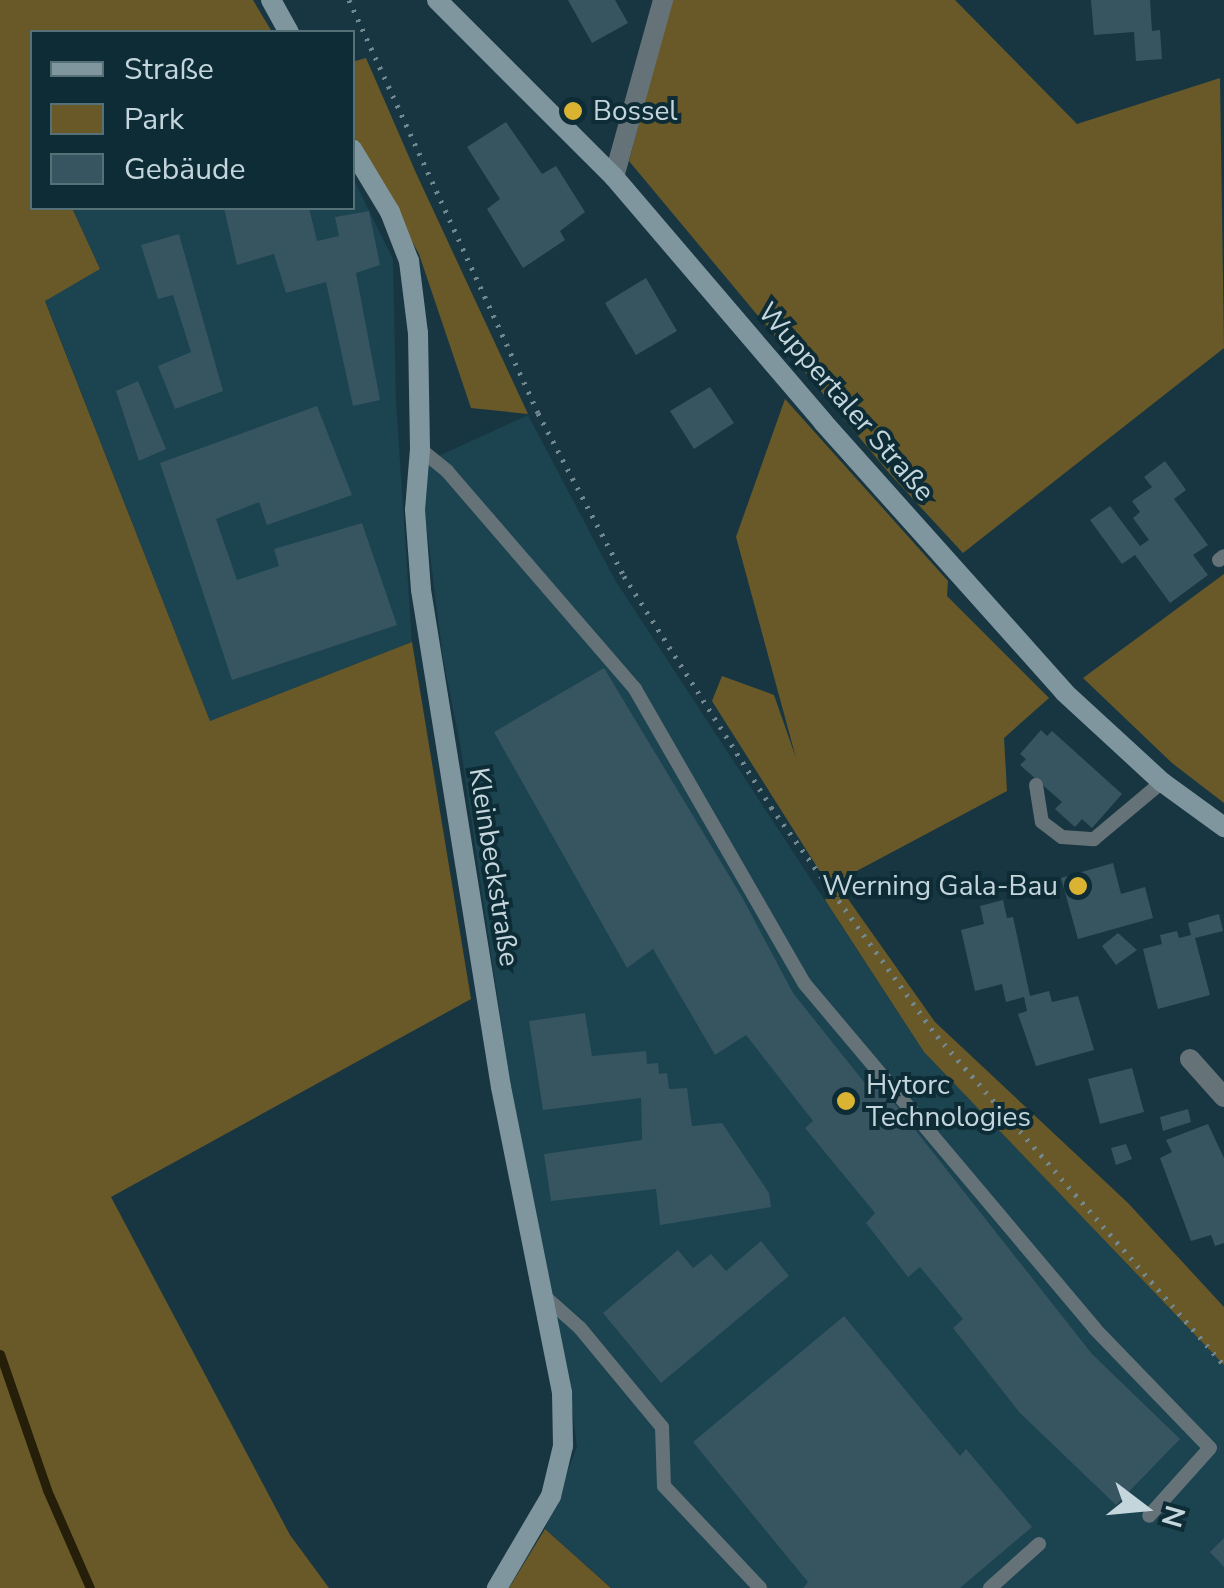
<!DOCTYPE html>
<meta charset="utf-8">
<style>
body{margin:0}
#map{position:relative;width:1224px;height:1588px;overflow:hidden;background:#183641;font-family:"Nunito Sans",sans-serif}
div>[style]{position:absolute}
.built>*{inset:0;background:#1b4350}
.green>*{inset:0;background:#695928}
.stream>*{height:9px;margin:-4.5px;padding:0 4.5px;transform-origin:4.5px;border-radius:4.5px;background:#251e08}
.building>*{inset:0;background:#365560}
.path>*{height:5px;margin-top:-2.5px;transform-origin:0;background:repeating-linear-gradient(90deg,#718891 0 2.5px,transparent 0 10.5px)}
.lane>*{height:14px;margin:-7px;padding:0 7px;transform-origin:7px;border-radius:7px;background:#657277}
.street>*{height:20px;margin:-10px;padding:0 10px;transform-origin:10px;border-radius:10px;background:#657277}
.secondary>*{height:20px;margin:-10px;padding:0 10px;transform-origin:10px;border-radius:10px;background:#80969e}
.dots>*{width:28px;height:28px;translate:-50% -50%;box-sizing:border-box;border:5px solid #0d2c36;border-radius:50%}
span{translate:-50% -50%;white-space:nowrap;text-align:center;line-height:1.15;-webkit-text-stroke:8px #0d2c36;paint-order:stroke}
.poi-label{font-size:28px;color:#c4d5dc}
.left{translate:0 -50%;text-align:left}
.right{translate:-100% -50%;text-align:right}
.street-label{font-size:28px;color:#c4d5dc}
.legend{position:absolute;left:30px;top:30px;width:325px;height:180px;box-sizing:border-box;background:#0d2c36;border:2px solid #567078;margin:0;padding:12px 18px;list-style:none;font-size:30px;color:#c4d5dc}
.legend li{display:flex;align-items:center;gap:20px;height:50px}
.legend b{width:50px;border:2px solid #567078}
.north{position:absolute;left:1094px;top:1458px;width:100px;height:100px;-webkit-text-stroke:8px #0d2c36;paint-order:stroke;rotate:106deg;font-size:28px;font-weight:700;line-height:40px;text-align:center;color:#c4d5dc}
.north::after{content:'';display:block;margin:auto;width:35px;height:45px;background:#c4d5dc;clip-path:polygon(50% 0,100% 100%,50% 72%,0 100%)}
</style>
<div id="map">
<div class="built">
<i style="clip-path:polygon(353px 178px,393px 259px,396px 402px,412px 642px,210px 721px,45px 300px,100px 269px,72px 208px,352px 208px)"></i>
<i style="clip-path:polygon(528px 415px,615px 580px,924px 1052px,1224px 1365px,1224px 1588px,612px 1588px,545px 1529px,577px 1447px,571px 1396px,511px 1089px,461px 749px,443px 659px,419px 465px)"></i>
</div>
<div class="green">
<i style="clip-path:polygon(0 0,253px 0,272px 32px,32px 32px,32px 208px,72px 208px,100px 269px,45px 301px,210px 721px,412px 642px,471px 999px,111px 1197px,290px 1535px,329px 1588px,0 1588px)"></i>
<i style="clip-path:polygon(672px 0,955px 0,1077px 124px,1220px 78px,1224px 348px,963px 553px,889px 473px,629px 161px)"></i>
<i style="clip-path:polygon(366px 58px,416px 173px,528px 414px,471px 408px,419px 254px,353px 135px,352px 62px)"></i>
<i style="clip-path:polygon(785px 399px,948px 581px,947px 596px,1049px 698px,1004px 738px,1007px 791px,836px 882px,935px 1022px,1128px 1203px,1224px 1307px,1224px 1365px,924px 1052px,825px 900px,833px 892px,712px 701px,722px 676px,774px 695px,796px 758px,736px 537px)"></i>
<i style="clip-path:polygon(1224px 574px,1224px 803px,1172px 763px,1083px 678px)"></i>
<i style="clip-path:polygon(545px 1529px,611px 1588px,509px 1588px)"></i>
</div>
<div class="stream">
<i style="left:0;top:1354px;width:144px;rotate:70.9deg"></i>
<i style="left:47px;top:1490px;width:107px;rotate:66.3deg"></i>
</div>
<div class="building">
<i style="clip-path:polygon(568px 0,615px 0,628px 23px,592px 43px)"></i>
<i style="clip-path:polygon(1091px 0,1150px 0,1152px 31px,1160px 30px,1162px 59px,1136px 61px,1134px 32px,1094px 35px)"></i>
<i style="clip-path:polygon(506px 122px,542px 174px,556px 166px,585px 212px,560px 231px,565px 240px,523px 268px,487px 209px,500px 199px,467px 147px)"></i>
<i style="clip-path:polygon(224px 208px,309px 208px,317px 241px,339px 236px,335px 217px,369px 211px,380px 265px,356px 273px,380px 400px,353px 406px,326px 282px,286px 293px,274px 254px,237px 265px)"></i>
<i style="clip-path:polygon(179px 234px,223px 391px,175px 409px,158px 366px,191px 352px,173px 295px,158px 299px,141px 245px)"></i>
<i style="clip-path:polygon(646px 278px,677px 331px,636px 355px,605px 303px)"></i>
<i style="clip-path:polygon(138px 381px,166px 449px,139px 461px,116px 391px)"></i>
<i style="clip-path:polygon(710px 387px,734px 423px,694px 449px,670px 411px)"></i>
<i style="clip-path:polygon(317px 406px,352px 495px,267px 525px,259px 502px,216px 519px,237px 580px,279px 566px,274px 549px,362px 523px,397px 625px,232px 680px,160px 463px)"></i>
<i style="clip-path:polygon(1165px 461px,1186px 490px,1174px 499px,1208px 545px,1193px 555px,1208px 575px,1170px 603px,1135px 555px,1122px 564px,1090px 520px,1110px 506px,1140px 546px,1149px 540px,1133px 518px,1140px 512px,1132px 501px,1152px 487px,1144px 477px)"></i>
<i style="clip-path:polygon(604px 668px,742px 897px,793px 993px,864px 1082px,872px 1075px,1092px 1354px,1180px 1439px,1116px 1505px,1020px 1413px,953px 1328px,963px 1319px,920px 1267px,908px 1277px,866px 1223px,875px 1213px,805px 1128px,813px 1121px,746px 1035px,715px 1055px,653px 949px,627px 968px,494px 732px)"></i>
<i style="clip-path:polygon(1041px 730px,1047px 736px,1052px 731px,1122px 794px,1092px 828px,1082px 819px,1075px 827px,1055px 809px,1062px 802px,1020px 765px,1026px 759px,1020px 754px)"></i>
<i style="clip-path:polygon(1113px 863px,1121px 894px,1145px 887px,1153px 918px,1078px 939px,1061px 878px)"></i>
<i style="clip-path:polygon(1003px 900px,1007px 918px,1013px 917px,1030px 996px,1049px 991px,1052px 1002px,1078px 996px,1094px 1050px,1036px 1066px,1018px 1014px,1027px 1011px,1024px 997px,1006px 1002px,1002px 984px,975px 991px,961px 930px,984px 924px,980px 906px)"></i>
<i style="clip-path:polygon(1219px 914px,1223px 931px,1195px 938px,1210px 995px,1158px 1009px,1143px 949px,1162px 944px,1160px 935px,1177px 931px,1179px 938px,1191px 935px,1188px 923px)"></i>
<i style="clip-path:polygon(1118px 933px,1137px 950px,1116px 965px,1102px 946px)"></i>
<i style="clip-path:polygon(585px 1013px,592px 1056px,646px 1051px,647px 1064px,658px 1063px,659px 1074px,667px 1073px,669px 1089px,687px 1088px,692px 1126px,722px 1123px,769px 1193px,771px 1207px,660px 1225px,656px 1189px,551px 1201px,544px 1154px,642px 1140px,641px 1098px,543px 1110px,529px 1021px)"></i>
<i style="clip-path:polygon(1132px 1068px,1144px 1112px,1100px 1124px,1088px 1079px)"></i>
<i style="clip-path:polygon(1188px 1109px,1191px 1122px,1163px 1131px,1160px 1117px)"></i>
<i style="clip-path:polygon(1208px 1124px,1224px 1158px,1224px 1243px,1215px 1246px,1211px 1235px,1191px 1241px,1160px 1158px,1172px 1152px,1166px 1140px)"></i>
<i style="clip-path:polygon(1126px 1144px,1132px 1159px,1116px 1165px,1111px 1148px)"></i>
<i style="clip-path:polygon(761px 1241px,789px 1276px,661px 1383px,603px 1313px,678px 1250px,693px 1268px,711px 1254px,726px 1271px)"></i>
<i style="clip-path:polygon(844px 1316px,960px 1456px,966px 1449px,1032px 1527px,960px 1588px,803px 1588px,808px 1582px,693px 1442px)"></i>
<i style="clip-path:polygon(1224px 1538px,1224px 1567px,1210px 1552px)"></i>
</div>
<div class="path">
<i style="left:349px;top:0;width:454px;rotate:65.4deg"></i>
<i style="left:538px;top:413px;width:184px;rotate:62.2deg"></i>
<i style="left:624px;top:576px;width:274px;rotate:57.5deg"></i>
<i style="left:771px;top:807px;width:283px;rotate:54.1deg"></i>
<i style="left:937px;top:1036px;width:437px;rotate:48.9deg"></i>
</div>
<div class="lane">
<i style="left:420px;top:449px;width:35px;rotate:39deg"></i>
<i style="left:447px;top:471px;width:288px;rotate:49.2deg"></i>
<i style="left:635px;top:689px;width:339px;rotate:60.1deg"></i>
<i style="left:804px;top:983px;width:452px;rotate:49.9deg"></i>
<i style="left:1095px;top:1329px;width:165px;rotate:46deg"></i>
<i style="left:1210px;top:1448px;width:91px;rotate:131.9deg"></i>
<i style="left:1219px;top:560px;width:6px;rotate:-39deg"></i>
<i style="left:1036px;top:785px;width:37px;rotate:81deg"></i>
<i style="left:1042px;top:822px;width:25px;rotate:37deg"></i>
<i style="left:1062px;top:837px;width:32px;rotate:4deg"></i>
<i style="left:1094px;top:839px;width:89px;rotate:-40deg"></i>
<i style="left:544px;top:1296px;width:48px;rotate:41.6deg"></i>
<i style="left:580px;top:1328px;width:129px;rotate:50.4deg"></i>
<i style="left:662px;top:1427px;width:59px;rotate:88.1deg"></i>
<i style="left:664px;top:1486px;width:140px;rotate:46.7deg"></i>
<i style="left:990px;top:1588px;width:66px;rotate:-41.9deg"></i>
</div>
<div class="street">
<i style="left:614px;top:177px;width:184px;rotate:-74.5deg"></i>
<i style="left:1190px;top:1059px;width:51px;rotate:48.2deg"></i>
</div>
<div class="secondary">
<i style="left:271px;top:0;width:37px;rotate:61deg"></i>
<i style="left:437px;top:0;width:250px;rotate:45deg"></i>
<i style="left:614px;top:177px;width:322px;rotate:49.5deg"></i>
<i style="left:823px;top:422px;width:362px;rotate:48.2deg"></i>
<i style="left:1064px;top:692px;width:133px;rotate:42.6deg"></i>
<i style="left:1162px;top:782px;width:77px;rotate:36deg"></i>
<i style="left:352px;top:149px;width:74px;rotate:58.9deg"></i>
<i style="left:390px;top:212px;width:53px;rotate:68.8deg"></i>
<i style="left:409px;top:261px;width:73px;rotate:82.9deg"></i>
<i style="left:418px;top:333px;width:116px;rotate:89deg"></i>
<i style="left:420px;top:449px;width:61px;rotate:94.7deg"></i>
<i style="left:415px;top:510px;width:80px;rotate:85.7deg"></i>
<i style="left:421px;top:590px;width:503px;rotate:80.86deg"></i>
<i style="left:501px;top:1087px;width:312px;rotate:78.7deg"></i>
<i style="left:562px;top:1393px;width:53px;rotate:88.9deg"></i>
<i style="left:563px;top:1446px;width:51px;rotate:103.5deg"></i>
<i style="left:551px;top:1496px;width:107px;rotate:120.4deg"></i>
</div>
<div class="dots">
<i style="left:573px;top:111px;background:#dbb333"></i>
<i style="left:1078px;top:886px;background:#dbb333"></i>
<i style="left:846px;top:1101px;background:#dbb333"></i>
</div>
<div class="poi-label">
<span class="left" style="left:593px;top:111px">Bossel</span>
<span class="right" style="left:1058px;top:886px">Werning Gala-Bau</span>
<span class="left" style="left:866px;top:1101px">Hytorc<br>Technologies</span>
</div>
<div class="street-label">
<span style="left:846px;top:402px;rotate:49deg">Wuppertaler Straße</span>
<span style="left:494px;top:867px;rotate:81deg">Kleinbeckstraße</span>
</div>
<ul class="legend">
<li><b style="height:12px;background:#80969e"></b>Straße</li>
<li><b style="height:28px;background:#695928"></b>Park</li>
<li><b style="height:28px;background:#365560"></b>Gebäude</li>
</ul>
<div class="north">N</div>
</div>
